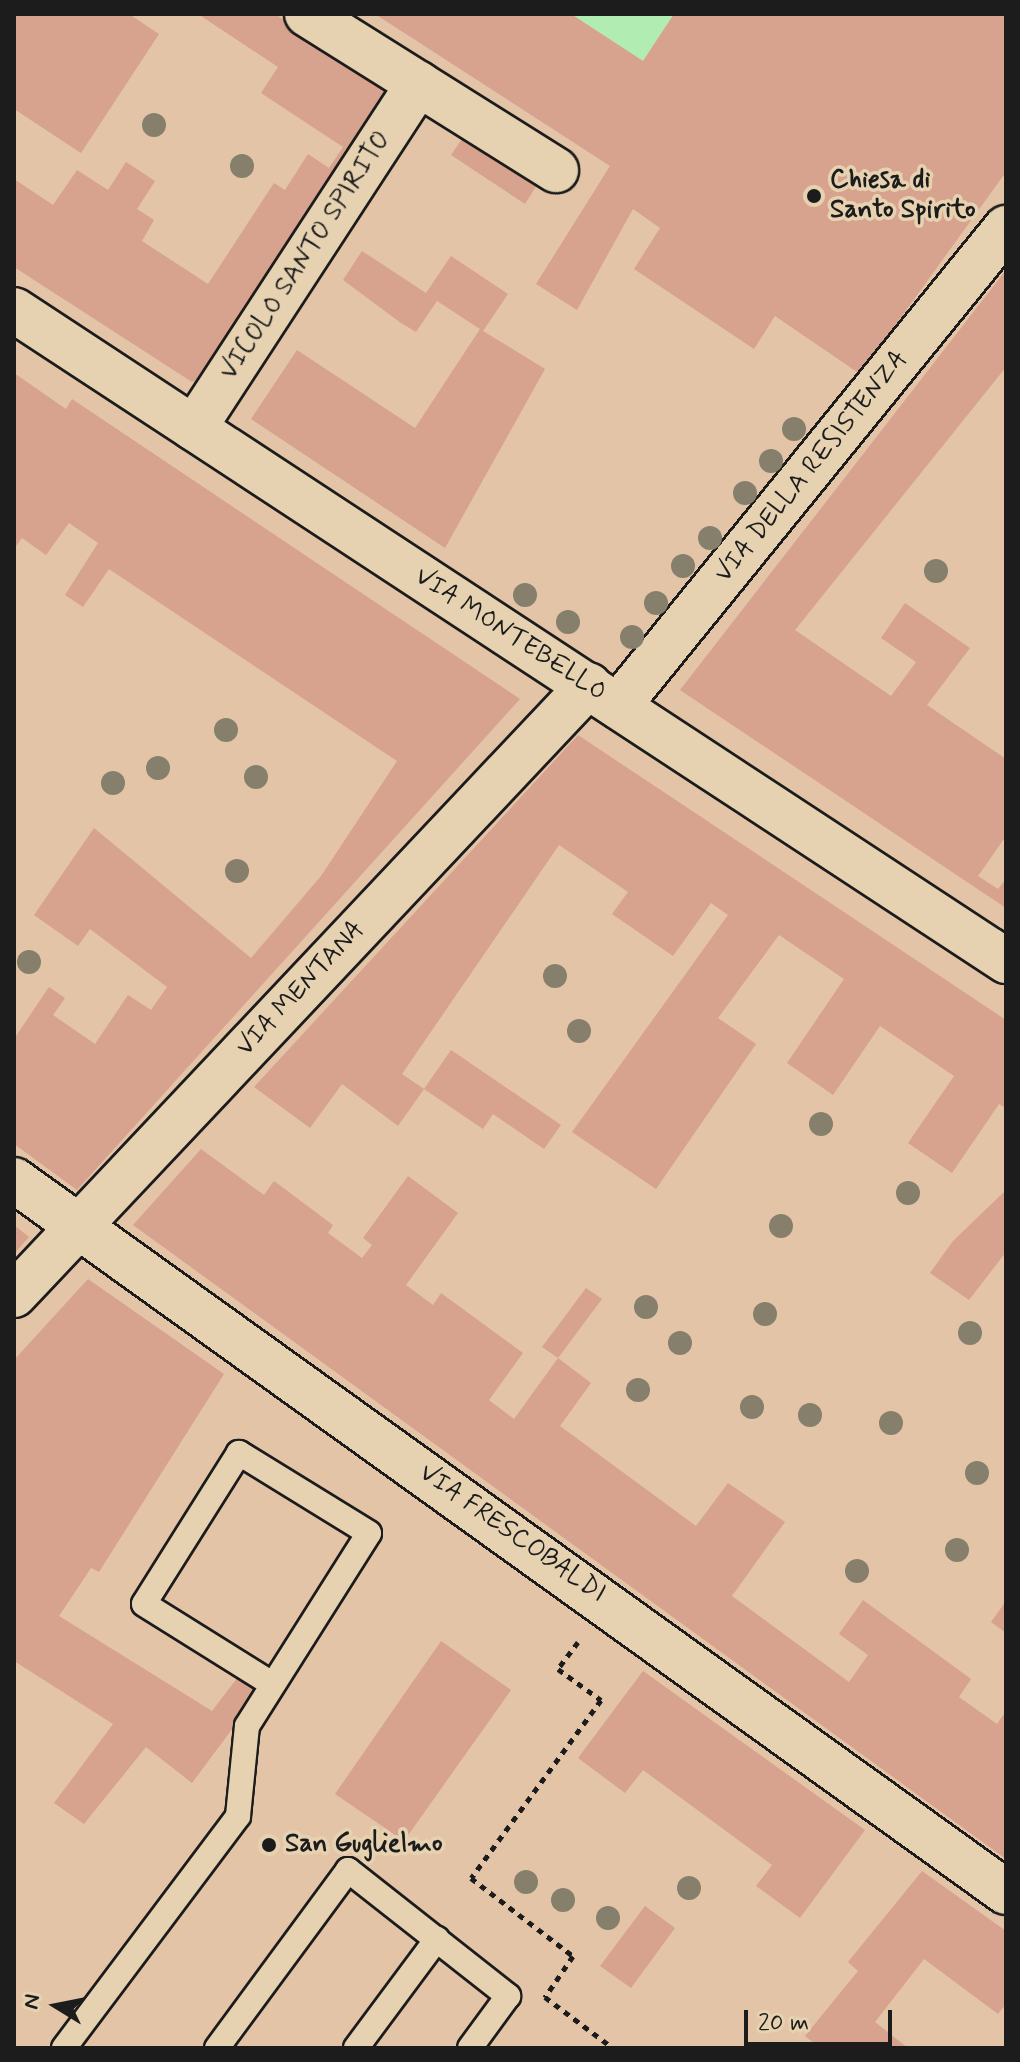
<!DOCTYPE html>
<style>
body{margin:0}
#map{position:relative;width:1020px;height:2062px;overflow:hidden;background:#e3c4a7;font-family:Mynerve,sans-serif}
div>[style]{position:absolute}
.green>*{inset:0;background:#b1edb3}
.building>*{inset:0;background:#d7a28e}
.path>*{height:5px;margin-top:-2.5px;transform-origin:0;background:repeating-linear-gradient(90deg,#1c1c1c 0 6px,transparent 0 12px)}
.roads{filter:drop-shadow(2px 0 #1c1c1c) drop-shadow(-2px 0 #1c1c1c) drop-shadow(0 2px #1c1c1c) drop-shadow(0 -2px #1c1c1c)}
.lane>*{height:24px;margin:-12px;padding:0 12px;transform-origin:12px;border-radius:12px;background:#e6d2b1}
.street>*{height:44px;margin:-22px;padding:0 22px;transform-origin:22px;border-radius:22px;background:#e6d2b1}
.secondary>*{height:44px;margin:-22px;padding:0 22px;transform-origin:22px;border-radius:22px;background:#e6d2b1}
.trees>*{width:24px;height:24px;margin:-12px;border-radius:50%;background:#867f6b}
.dots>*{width:22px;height:22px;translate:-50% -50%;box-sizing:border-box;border:4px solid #e6d2b1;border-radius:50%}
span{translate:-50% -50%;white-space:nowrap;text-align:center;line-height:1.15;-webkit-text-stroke:7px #e6d2b1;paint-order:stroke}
.poi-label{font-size:26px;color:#1c1c1c;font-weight:700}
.left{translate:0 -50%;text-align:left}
.street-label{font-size:26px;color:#1c1c1c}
.frame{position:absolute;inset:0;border:16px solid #1c1c1c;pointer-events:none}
.north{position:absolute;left:16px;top:1966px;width:80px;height:80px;-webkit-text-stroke:6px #e6d2b1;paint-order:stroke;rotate:280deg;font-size:22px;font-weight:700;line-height:32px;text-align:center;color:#1c1c1c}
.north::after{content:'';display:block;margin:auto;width:28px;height:36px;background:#1c1c1c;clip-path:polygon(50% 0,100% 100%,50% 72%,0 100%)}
.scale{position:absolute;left:744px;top:2010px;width:148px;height:36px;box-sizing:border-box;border:4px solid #1c1c1c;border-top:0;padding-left:10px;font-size:24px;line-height:28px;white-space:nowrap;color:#1c1c1c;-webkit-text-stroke:6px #e6d2b1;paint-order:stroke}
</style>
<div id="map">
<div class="green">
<i style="clip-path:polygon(571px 14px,674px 14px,643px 61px)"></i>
</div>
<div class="building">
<i style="clip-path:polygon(14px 14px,129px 14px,159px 34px,81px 153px,14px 109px)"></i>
<i style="clip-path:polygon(198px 14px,275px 14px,393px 91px,205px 376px,192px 382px,14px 267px,14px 179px,53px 205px,77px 170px,108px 190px,126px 162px,155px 181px,137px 209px,154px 220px,142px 241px,208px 284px,274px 183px,285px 190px,308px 154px,329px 168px,343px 147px,261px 93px,278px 67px)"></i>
<i style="clip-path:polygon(375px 14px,571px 14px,643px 61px,674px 14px,1006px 14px,1006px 172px,860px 374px,775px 316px,754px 349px,634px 269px,660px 228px,633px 209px,577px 310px,536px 284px,610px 166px)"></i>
<i style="clip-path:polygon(464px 136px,537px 185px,525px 204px,451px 155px)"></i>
<i style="clip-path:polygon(362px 251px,426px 293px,451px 256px,508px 294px,483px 331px,545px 369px,445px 548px,251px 419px,297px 350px,415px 428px,480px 329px,437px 301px,416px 332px,401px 323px,343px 280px)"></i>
<i style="clip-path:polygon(1006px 270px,1006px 367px,795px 630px,891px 696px,916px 662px,881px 638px,905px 603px,970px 648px,927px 705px,1006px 759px,1006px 836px,978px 876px,998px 889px,1006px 879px,1006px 908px,680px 690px)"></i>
<i style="clip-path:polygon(14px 373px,66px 409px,72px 399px,520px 699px,77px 1190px,14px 1144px,14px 1039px,49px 987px,65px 998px,53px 1015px,95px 1044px,128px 995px,151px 1010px,167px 987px,90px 929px,78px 946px,34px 915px,94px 828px,251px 958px,321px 876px,397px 761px,109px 569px,83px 607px,65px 595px,98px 543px,69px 523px,46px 555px,22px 538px,14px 549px)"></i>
<i style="clip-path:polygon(578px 735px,1006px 1020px,1006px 1108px,999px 1104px,952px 1173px,908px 1143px,954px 1076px,880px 1026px,833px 1095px,787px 1063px,844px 979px,779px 935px,718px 1018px,756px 1044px,656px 1189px,572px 1132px,728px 915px,711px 903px,673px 956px,612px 914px,628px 892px,559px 845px,402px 1074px,424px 1089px,398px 1126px,342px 1084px,310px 1128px,254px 1087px)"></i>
<i style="clip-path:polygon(451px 1050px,561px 1125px,544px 1149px,493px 1114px,483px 1129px,424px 1089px)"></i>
<i style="clip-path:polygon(201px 1149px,264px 1195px,274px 1181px,333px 1225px,328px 1233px,362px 1258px,372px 1245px,363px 1238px,408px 1176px,458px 1213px,406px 1285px,433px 1305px,441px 1293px,523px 1353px,489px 1400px,514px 1419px,558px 1358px,591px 1383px,560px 1426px,696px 1526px,728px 1483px,785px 1522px,732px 1596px,849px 1682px,868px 1655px,839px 1634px,863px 1600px,971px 1679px,959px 1697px,997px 1724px,1006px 1711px,1006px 1859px,133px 1225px)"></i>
<i style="clip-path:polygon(1006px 1190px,1006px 1252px,969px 1300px,930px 1273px,953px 1241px)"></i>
<i style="clip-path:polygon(14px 1225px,29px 1237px,14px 1254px)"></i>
<i style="clip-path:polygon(88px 1279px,224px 1374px,99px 1572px,91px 1568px,59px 1616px,212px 1711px,238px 1677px,259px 1693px,192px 1783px,146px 1747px,84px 1824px,54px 1803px,113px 1724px,14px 1661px,14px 1360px)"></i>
<i style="clip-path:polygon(586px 1288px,602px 1299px,558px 1358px,542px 1347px)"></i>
<i style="clip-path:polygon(1006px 1601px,1006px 1633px,991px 1622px)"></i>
<i style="clip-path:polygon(441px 1641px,511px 1690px,404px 1841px,335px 1794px)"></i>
<i style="clip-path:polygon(643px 1671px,865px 1830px,800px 1918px,756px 1886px,772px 1865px,643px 1770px,625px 1793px,578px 1758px)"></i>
<i style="clip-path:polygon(922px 1871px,1006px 1931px,1006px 2004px,998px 2014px,924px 1959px,875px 2022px,908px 2048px,820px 2048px,805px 2036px,858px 1971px,848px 1962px)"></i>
<i style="clip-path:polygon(645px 1906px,675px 1928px,631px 1988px,600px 1966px)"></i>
</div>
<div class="path">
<i style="left:578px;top:1642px;width:34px;rotate:127deg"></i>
<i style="left:558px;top:1669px;width:53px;rotate:35.8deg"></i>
<i style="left:601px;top:1700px;width:220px;rotate:126.1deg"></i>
<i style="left:471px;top:1878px;width:128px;rotate:37.4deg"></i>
<i style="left:573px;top:1956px;width:50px;rotate:124.3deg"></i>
<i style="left:545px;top:1997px;width:85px;rotate:36.9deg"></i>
</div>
<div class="roads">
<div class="lane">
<i style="left:64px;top:2048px;width:290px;rotate:-53.1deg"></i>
<i style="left:238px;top:1816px;width:90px;rotate:-84.3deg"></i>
<i style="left:247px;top:1726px;width:228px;rotate:-57.7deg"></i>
<i style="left:369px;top:1533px;width:153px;rotate:-148.4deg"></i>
<i style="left:239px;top:1453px;width:178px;rotate:122.2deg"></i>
<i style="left:144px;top:1604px;width:151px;rotate:32deg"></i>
<i style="left:217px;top:2048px;width:221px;rotate:-53.6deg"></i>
<i style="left:348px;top:1870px;width:204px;rotate:38.2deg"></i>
<i style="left:508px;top:1996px;width:64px;rotate:126.2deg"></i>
<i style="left:356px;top:2048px;width:136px;rotate:-53.4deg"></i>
</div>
<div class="street">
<i style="left:307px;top:14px;width:294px;rotate:32.1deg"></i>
<i style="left:194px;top:428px;width:411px;rotate:-56.9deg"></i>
<i style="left:618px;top:706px;width:616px;rotate:-50.93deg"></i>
<i style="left:14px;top:1180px;width:1221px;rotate:35.67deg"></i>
<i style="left:14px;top:1295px;width:838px;rotate:-46.69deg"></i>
</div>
<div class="secondary">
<i style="left:14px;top:310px;width:1187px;rotate:33.27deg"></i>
</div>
</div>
<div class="trees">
<i style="left:154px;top:125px"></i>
<i style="left:242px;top:166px"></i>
<i style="left:794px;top:429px"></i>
<i style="left:771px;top:461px"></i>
<i style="left:745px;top:493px"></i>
<i style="left:710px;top:538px"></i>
<i style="left:683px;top:566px"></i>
<i style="left:936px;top:571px"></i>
<i style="left:525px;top:595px"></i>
<i style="left:656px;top:603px"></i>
<i style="left:568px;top:622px"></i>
<i style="left:632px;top:637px"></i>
<i style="left:226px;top:730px"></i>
<i style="left:158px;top:768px"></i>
<i style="left:256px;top:777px"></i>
<i style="left:113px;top:783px"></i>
<i style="left:237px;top:871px"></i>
<i style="left:29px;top:962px"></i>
<i style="left:555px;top:976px"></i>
<i style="left:579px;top:1031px"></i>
<i style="left:821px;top:1124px"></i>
<i style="left:908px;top:1193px"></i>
<i style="left:781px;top:1226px"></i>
<i style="left:646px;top:1307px"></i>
<i style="left:765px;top:1314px"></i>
<i style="left:970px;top:1333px"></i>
<i style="left:680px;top:1343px"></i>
<i style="left:638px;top:1390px"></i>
<i style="left:752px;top:1407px"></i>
<i style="left:810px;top:1415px"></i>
<i style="left:891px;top:1423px"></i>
<i style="left:977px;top:1473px"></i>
<i style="left:957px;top:1550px"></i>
<i style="left:857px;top:1571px"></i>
<i style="left:526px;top:1882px"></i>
<i style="left:689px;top:1888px"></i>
<i style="left:563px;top:1900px"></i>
<i style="left:608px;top:1918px"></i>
</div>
<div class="dots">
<i style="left:814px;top:196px;background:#1c1c1c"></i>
<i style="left:269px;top:1845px;background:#1c1c1c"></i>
</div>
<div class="poi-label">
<span class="left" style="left:830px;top:196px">Chiesa di<br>Santo Spirito</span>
<span class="left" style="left:285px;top:1845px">San Guglielmo</span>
</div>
<div class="street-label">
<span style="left:306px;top:256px;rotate:-57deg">VICOLO SANTO SPIRITO</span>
<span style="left:812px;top:467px;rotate:-51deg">VIA DELLA RESISTENZA</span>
<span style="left:510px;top:635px;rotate:33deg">VIA MONTEBELLO</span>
<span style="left:301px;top:989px;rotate:-47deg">VIA MENTANA</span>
<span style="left:512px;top:1534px;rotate:35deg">VIA FRESCOBALDI</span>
</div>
<div class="frame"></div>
<div class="north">N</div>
<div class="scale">20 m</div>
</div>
